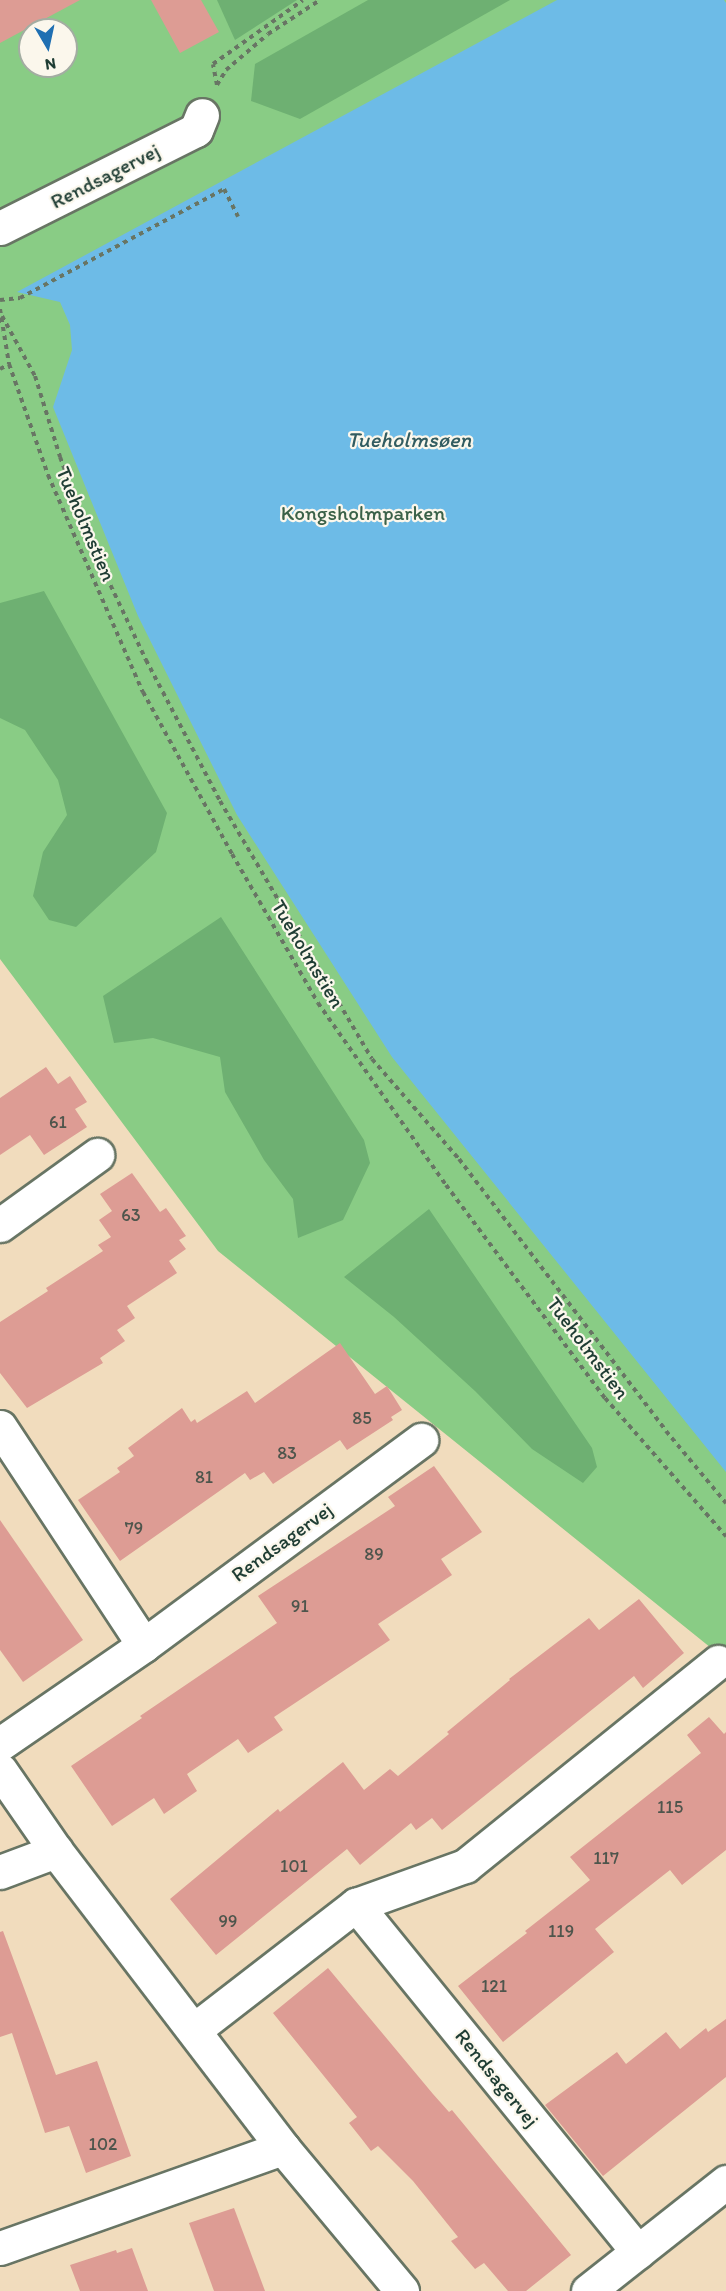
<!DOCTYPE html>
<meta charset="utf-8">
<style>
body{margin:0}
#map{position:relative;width:726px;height:2291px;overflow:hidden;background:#f1dcbd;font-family:Itim,sans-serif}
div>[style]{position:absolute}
.green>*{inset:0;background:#89cc85}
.forest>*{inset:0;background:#6eb072}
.water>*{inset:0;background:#6dbbe7}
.building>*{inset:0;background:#dd9c94}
.path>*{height:4px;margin-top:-2px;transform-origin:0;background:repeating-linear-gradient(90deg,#687564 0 4.5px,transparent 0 9px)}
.roads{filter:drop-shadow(2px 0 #687564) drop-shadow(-2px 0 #687564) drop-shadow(0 2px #687564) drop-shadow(0 -2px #687564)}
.minor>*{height:33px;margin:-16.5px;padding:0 16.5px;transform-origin:16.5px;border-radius:16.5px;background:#fff}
span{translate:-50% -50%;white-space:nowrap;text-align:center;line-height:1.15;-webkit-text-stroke:4.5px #fbf7ec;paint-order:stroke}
.number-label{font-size:18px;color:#4e554c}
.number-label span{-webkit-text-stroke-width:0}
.street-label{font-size:21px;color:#1f3d34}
.park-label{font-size:21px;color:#3a6148}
.water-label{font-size:22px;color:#325c61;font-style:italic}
.north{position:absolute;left:18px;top:18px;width:60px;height:60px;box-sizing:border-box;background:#fbf7ec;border:2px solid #a3ada2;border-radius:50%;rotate:171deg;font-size:16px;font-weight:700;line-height:24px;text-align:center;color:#1f3d34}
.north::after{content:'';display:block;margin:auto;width:21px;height:27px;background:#1f6fb2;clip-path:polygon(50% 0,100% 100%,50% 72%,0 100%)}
</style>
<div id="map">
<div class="green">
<i style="clip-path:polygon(evenodd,0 0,726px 0,726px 1660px,218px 1251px,0 959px,0 0,30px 30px,66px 30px,66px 66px,30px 66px,30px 30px)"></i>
</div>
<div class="forest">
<i style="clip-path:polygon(217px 0,297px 0,235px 40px)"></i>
<i style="clip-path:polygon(368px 0,510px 0,300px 119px,251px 101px,255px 64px)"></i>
<i style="clip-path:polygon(44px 591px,167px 813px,156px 852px,76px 927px,49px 920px,33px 896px,43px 852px,67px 815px,58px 780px,25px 730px,0 718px,0 603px)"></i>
<i style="clip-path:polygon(221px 917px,364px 1140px,370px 1163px,343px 1220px,298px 1238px,293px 1199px,264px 1160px,225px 1092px,220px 1057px,153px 1038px,114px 1043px,103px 996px)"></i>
<i style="clip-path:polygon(429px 1209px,592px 1448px,597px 1467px,583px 1483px,532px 1449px,475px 1391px,394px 1317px,344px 1277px)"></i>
</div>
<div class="water">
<i style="clip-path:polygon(557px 0,724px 0,726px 3px,726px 1472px,392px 1057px,237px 815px,138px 616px,53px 407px,72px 350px,70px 325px,60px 302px,17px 292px)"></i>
</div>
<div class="building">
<i style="clip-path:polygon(0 0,80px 0,0 43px)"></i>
<i style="clip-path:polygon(151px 0,201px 0,219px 32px,180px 53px)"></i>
<i style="clip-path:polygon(46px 1067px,58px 1084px,70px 1076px,87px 1102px,75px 1109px,87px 1127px,44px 1155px,30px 1135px,0 1155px,0 1098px)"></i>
<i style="clip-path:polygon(132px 1173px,160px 1212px,166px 1208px,186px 1236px,179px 1240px,186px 1249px,169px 1261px,177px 1273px,127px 1306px,135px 1318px,117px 1330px,125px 1341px,100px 1358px,103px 1363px,27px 1408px,0 1373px,0 1322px,48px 1291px,46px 1288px,103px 1251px,98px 1245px,111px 1237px,99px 1220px,112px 1211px,100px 1194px)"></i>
<i style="clip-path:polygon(340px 1343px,375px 1394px,387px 1386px,402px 1410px,391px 1417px,393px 1420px,347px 1450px,340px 1440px,273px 1484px,264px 1472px,250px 1480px,245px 1473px,120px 1561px,78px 1500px,120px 1472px,117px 1468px,134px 1456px,128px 1448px,182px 1408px,191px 1422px,195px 1419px,197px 1423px,247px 1391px,255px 1403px)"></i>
<i style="clip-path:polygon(434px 1466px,482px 1532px,441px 1559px,452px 1575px,378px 1624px,390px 1640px,274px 1717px,283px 1730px,248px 1753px,238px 1739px,187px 1774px,197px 1791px,164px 1814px,154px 1798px,112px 1826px,71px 1766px,142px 1718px,140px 1716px,277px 1623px,258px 1596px,395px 1506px,388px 1497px)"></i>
<i style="clip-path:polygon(0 1520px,83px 1640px,23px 1682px,0 1650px)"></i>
<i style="clip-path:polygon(639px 1599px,684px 1653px,643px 1688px,634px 1676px,442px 1830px,432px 1818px,416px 1830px,411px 1823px,360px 1865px,347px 1849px,216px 1955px,170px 1899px,278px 1809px,280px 1812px,343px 1762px,364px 1790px,390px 1769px,398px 1776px,449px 1734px,447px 1732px,510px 1680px,509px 1679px,589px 1618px,599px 1630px)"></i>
<i style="clip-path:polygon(709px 1717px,724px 1734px,726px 1732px,726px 1850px,682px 1885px,670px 1870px,595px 1929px,614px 1952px,503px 2042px,458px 1986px,527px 1933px,525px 1931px,590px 1880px,570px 1857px,701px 1753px,687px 1735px)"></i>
<i style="clip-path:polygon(3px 1931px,56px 2075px,97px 2061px,131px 2156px,86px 2173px,69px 2126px,45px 2133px,12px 2033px,0 2037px,0 1932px)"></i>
<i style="clip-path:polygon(328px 1968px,433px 2094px,449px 2112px,452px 2110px,571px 2255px,526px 2291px,508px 2291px,484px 2263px,475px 2269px,451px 2241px,458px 2237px,413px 2181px,378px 2146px,371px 2151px,361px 2138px,349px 2123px,357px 2117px,273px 2013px)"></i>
<i style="clip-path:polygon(726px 2019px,726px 2077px,603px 2176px,545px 2105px,617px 2052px,626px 2064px,666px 2032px,680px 2049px,706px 2028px,708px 2032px)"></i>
<i style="clip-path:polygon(234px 2208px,265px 2291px,214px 2291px,189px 2223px)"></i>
<i style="clip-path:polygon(132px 2248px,148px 2291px,80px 2291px,70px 2265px,116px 2250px,117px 2253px)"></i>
</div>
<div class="path">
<i style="left:217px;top:85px;width:17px;rotate:-59deg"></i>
<i style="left:226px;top:70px;width:55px;rotate:-40.6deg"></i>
<i style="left:268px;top:34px;width:62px;rotate:-33.2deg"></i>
<i style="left:217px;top:85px;width:21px;rotate:-101deg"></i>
<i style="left:213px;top:64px;width:110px;rotate:-35.4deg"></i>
<i style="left:0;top:300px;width:20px;rotate:-6deg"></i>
<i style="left:20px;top:298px;width:231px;rotate:-28.1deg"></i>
<i style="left:224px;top:189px;width:31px;rotate:63deg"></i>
<i style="left:0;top:309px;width:56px;rotate:80.7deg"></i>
<i style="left:9px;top:364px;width:118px;rotate:70.6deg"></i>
<i style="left:48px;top:475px;width:237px;rotate:66.4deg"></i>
<i style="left:143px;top:692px;width:185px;rotate:61.2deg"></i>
<i style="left:232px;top:854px;width:172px;rotate:60deg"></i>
<i style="left:318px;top:1003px;width:223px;rotate:54.9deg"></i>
<i style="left:446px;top:1185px;width:266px;rotate:53.3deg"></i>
<i style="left:605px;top:1398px;width:184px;rotate:48.8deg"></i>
<i style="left:2px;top:316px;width:68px;rotate:61.2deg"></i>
<i style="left:35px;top:376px;width:85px;rotate:72.8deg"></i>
<i style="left:60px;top:457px;width:111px;rotate:69.4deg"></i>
<i style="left:99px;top:561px;width:110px;rotate:64.6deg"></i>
<i style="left:146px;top:660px;width:159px;rotate:62.3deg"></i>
<i style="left:220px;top:801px;width:299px;rotate:59.5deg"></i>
<i style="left:372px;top:1059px;width:133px;rotate:49deg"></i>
<i style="left:459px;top:1159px;width:342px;rotate:52.7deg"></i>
<i style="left:666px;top:1431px;width:94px;rotate:50.2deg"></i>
<i style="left:0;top:369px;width:10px;rotate:-29deg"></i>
</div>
<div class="roads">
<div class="minor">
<i style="left:0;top:228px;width:219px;rotate:-26.6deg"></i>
<i style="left:196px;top:130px;width:16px;rotate:-68deg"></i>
<i style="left:0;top:1225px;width:120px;rotate:-35.8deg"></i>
<i style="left:0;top:1427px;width:261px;rotate:56.6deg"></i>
<i style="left:0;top:1744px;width:175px;rotate:-34.5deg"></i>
<i style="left:144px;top:1645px;width:345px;rotate:-36.5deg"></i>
<i style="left:0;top:1770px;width:98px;rotate:55.3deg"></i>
<i style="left:56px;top:1851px;width:374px;rotate:52.6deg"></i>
<i style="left:283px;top:2148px;width:186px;rotate:50.2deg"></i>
<i style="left:0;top:1872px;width:60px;rotate:-20.6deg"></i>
<i style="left:356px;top:1905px;width:447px;rotate:50.9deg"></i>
<i style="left:194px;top:2030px;width:205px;rotate:-37.7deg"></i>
<i style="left:356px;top:1905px;width:116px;rotate:-19.7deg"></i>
<i style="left:465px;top:1866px;width:325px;rotate:-38.9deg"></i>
<i style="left:0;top:2248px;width:300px;rotate:-19.5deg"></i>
<i style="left:588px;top:2291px;width:176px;rotate:-38.3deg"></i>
</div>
</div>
<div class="number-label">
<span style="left:58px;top:1122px">61</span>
<span style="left:131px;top:1215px">63</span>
<span style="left:362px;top:1418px">85</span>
<span style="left:287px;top:1453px">83</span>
<span style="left:204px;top:1477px">81</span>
<span style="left:134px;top:1528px">79</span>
<span style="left:374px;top:1554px">89</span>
<span style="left:300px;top:1606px">91</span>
<span style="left:670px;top:1807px">115</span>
<span style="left:606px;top:1858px">117</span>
<span style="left:294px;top:1866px">101</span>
<span style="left:228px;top:1921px">99</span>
<span style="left:561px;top:1931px">119</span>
<span style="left:494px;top:1986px">121</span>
<span style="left:103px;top:2144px">102</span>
</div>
<div class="street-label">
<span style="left:105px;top:176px;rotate:-27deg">Rendsagervej</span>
<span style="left:86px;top:524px;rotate:67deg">Tueholmstien</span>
<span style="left:308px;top:954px;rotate:59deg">Tueholmstien</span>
<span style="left:588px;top:1348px;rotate:53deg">Tueholmstien</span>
<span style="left:282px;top:1542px;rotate:-36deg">Rendsagervej</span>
<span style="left:497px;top:2078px;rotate:51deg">Rendsagervej</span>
</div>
<div class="park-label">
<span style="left:363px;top:513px">Kongsholmparken</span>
</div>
<div class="water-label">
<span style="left:409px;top:440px">Tueholmsøen</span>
</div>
<div class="north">N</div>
</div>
